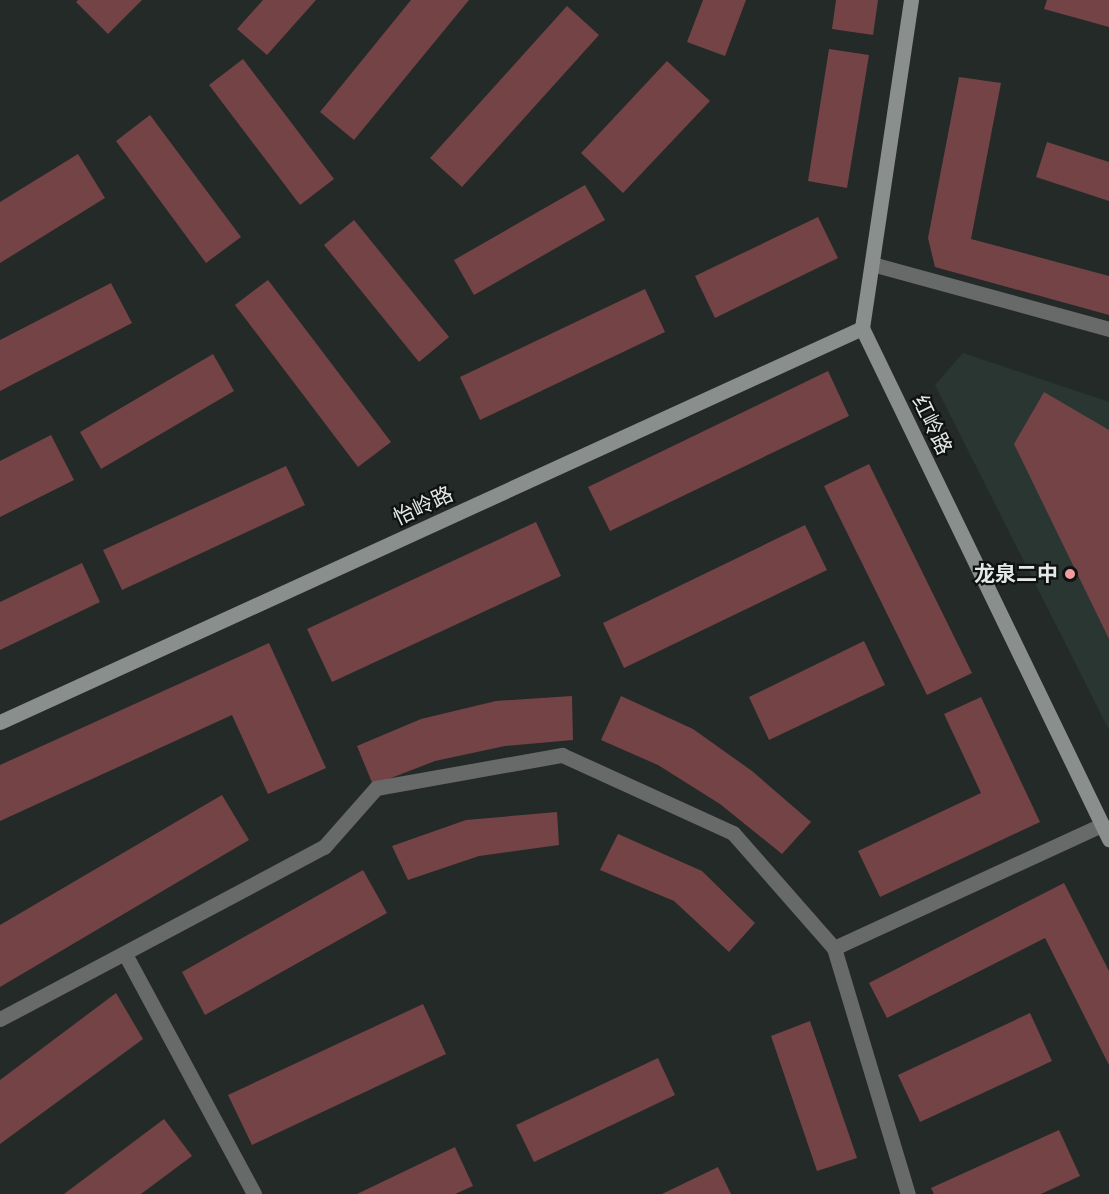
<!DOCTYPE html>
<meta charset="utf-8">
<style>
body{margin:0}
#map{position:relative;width:1109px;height:1194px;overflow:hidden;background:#242a28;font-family:Montserrat,"Noto Sans SC",sans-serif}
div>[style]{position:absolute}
.built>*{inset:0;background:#293632}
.building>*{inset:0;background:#744346}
.street>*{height:15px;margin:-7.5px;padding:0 7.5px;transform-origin:7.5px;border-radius:7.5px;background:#676a69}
.secondary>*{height:15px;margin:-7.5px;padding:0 7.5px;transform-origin:7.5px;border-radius:7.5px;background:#8a8f8d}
.dots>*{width:16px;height:16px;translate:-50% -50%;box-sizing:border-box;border:3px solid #0f1211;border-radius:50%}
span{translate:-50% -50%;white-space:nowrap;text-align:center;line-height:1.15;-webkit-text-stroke:4.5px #0f1211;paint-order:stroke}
.street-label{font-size:21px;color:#e4e8e7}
.poi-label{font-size:21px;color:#e4e8e7;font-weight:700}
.right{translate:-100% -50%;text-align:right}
</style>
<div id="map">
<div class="built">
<i style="clip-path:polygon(963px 353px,1109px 402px,1109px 730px,935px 385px)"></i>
</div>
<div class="building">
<i style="clip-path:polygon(78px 0,142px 0,108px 34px,76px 2px)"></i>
<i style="clip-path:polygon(263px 0,316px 0,267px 55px,237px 29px)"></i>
<i style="clip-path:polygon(411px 0,469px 0,354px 140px,320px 112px)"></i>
<i style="clip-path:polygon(703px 0,746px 0,725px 56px,687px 42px)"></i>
<i style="clip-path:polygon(836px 0,878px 0,873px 35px,832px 29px)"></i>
<i style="clip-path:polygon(1047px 0,1109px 0,1109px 27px,1044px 9px)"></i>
<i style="clip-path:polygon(567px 6px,599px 35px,462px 187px,430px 158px)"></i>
<i style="clip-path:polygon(829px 49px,869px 55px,847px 188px,808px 181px)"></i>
<i style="clip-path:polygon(243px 59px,334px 179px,300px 205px,209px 85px)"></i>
<i style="clip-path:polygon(667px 61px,710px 101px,623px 193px,581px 153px)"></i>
<i style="clip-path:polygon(959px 77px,1001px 83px,971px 239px,1109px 276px,1109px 315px,935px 267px,928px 238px)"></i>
<i style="clip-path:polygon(150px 115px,241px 237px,206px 263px,116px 141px)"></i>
<i style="clip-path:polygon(1047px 142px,1109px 162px,1109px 201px,1036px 177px)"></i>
<i style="clip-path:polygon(78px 154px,105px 198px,0 263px,0 202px)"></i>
<i style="clip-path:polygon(585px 185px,605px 220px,474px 295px,454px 260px)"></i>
<i style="clip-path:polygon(818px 217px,838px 258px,715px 318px,695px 276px)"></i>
<i style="clip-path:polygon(354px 220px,449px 337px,419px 362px,324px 245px)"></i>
<i style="clip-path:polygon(268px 280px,391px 442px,358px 467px,235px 305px)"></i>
<i style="clip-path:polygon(111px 283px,132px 323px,0 391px,0 340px)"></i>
<i style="clip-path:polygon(645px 289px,665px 332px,480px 420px,460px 377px)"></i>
<i style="clip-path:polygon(213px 354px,234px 391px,101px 469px,80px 432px)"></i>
<i style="clip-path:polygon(828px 371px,849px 416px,610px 531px,588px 487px)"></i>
<i style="clip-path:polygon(1044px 392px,1109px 430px,1109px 639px,1014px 444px)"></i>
<i style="clip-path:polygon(51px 435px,74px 480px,0 517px,0 461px)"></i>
<i style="clip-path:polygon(869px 464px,972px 673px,927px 695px,824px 486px)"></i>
<i style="clip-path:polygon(286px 466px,305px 505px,122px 590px,103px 550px)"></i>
<i style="clip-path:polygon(536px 522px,561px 576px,332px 682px,307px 629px)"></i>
<i style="clip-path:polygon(805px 525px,827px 570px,624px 668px,603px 623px)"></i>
<i style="clip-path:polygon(82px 563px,100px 602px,0 650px,0 602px)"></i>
<i style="clip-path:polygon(864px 641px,885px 685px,769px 740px,749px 697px)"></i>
<i style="clip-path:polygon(269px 643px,326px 768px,268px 794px,232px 715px,0 821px,0 765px)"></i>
<i style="clip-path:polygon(572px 696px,573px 740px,505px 746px,435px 761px,373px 785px,357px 746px,421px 719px,496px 701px)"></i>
<i style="clip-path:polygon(621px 696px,693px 729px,752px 771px,811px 822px,782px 854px,720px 804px,658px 765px,601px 740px)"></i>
<i style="clip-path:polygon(981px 697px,1040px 822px,880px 897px,858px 851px,981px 793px,944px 714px)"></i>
<i style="clip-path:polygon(222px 795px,249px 840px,0 987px,0 925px)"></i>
<i style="clip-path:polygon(557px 812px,559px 845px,479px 856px,408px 880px,392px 846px,466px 820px)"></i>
<i style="clip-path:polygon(618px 834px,702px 871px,755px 923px,729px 952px,674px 901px,600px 870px)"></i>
<i style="clip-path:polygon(363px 870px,387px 913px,205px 1015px,182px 972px)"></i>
<i style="clip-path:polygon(1064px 883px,1109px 971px,1109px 1065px,1045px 938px,887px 1018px,869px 983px)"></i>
<i style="clip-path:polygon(116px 993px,143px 1039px,0 1144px,0 1080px)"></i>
<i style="clip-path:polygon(423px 1004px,446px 1054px,252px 1145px,228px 1095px)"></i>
<i style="clip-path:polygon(1030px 1013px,1052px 1061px,920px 1122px,898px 1075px)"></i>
<i style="clip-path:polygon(810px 1021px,857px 1158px,817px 1171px,771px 1036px)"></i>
<i style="clip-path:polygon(658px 1058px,675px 1095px,534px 1162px,516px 1125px)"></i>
<i style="clip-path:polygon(164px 1119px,192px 1156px,141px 1194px,64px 1194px)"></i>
<i style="clip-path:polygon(1059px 1130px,1080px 1176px,1041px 1194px,934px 1194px,931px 1188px)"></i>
<i style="clip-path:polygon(455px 1147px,473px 1186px,455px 1194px,357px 1194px)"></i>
<i style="clip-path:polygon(718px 1167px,731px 1194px,662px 1194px)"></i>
</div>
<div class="street">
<i style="left:872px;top:264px;width:246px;rotate:15.3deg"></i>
<i style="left:834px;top:948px;width:295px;rotate:-24.7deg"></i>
<i style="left:125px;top:954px;width:272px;rotate:61.7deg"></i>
<i style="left:0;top:1019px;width:367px;rotate:-28deg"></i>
<i style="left:324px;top:847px;width:79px;rotate:-48.6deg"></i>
<i style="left:376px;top:788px;width:189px;rotate:-10.1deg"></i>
<i style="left:562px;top:755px;width:188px;rotate:24.5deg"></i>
<i style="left:733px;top:833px;width:153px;rotate:48.7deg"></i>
<i style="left:834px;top:948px;width:257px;rotate:73.3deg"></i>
</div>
<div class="secondary">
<i style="left:911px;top:0;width:332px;rotate:98.5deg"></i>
<i style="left:862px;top:328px;width:568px;rotate:64.2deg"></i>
<i style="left:0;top:722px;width:948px;rotate:-24.56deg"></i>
</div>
<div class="dots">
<i style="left:1070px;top:574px;background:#f49b9f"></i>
</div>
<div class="street-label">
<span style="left:932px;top:425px;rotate:64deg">红岭路</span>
<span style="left:423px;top:506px;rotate:-25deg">怡岭路</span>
</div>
<div class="poi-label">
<span class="right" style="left:1058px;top:574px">龙泉二中</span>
</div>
</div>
